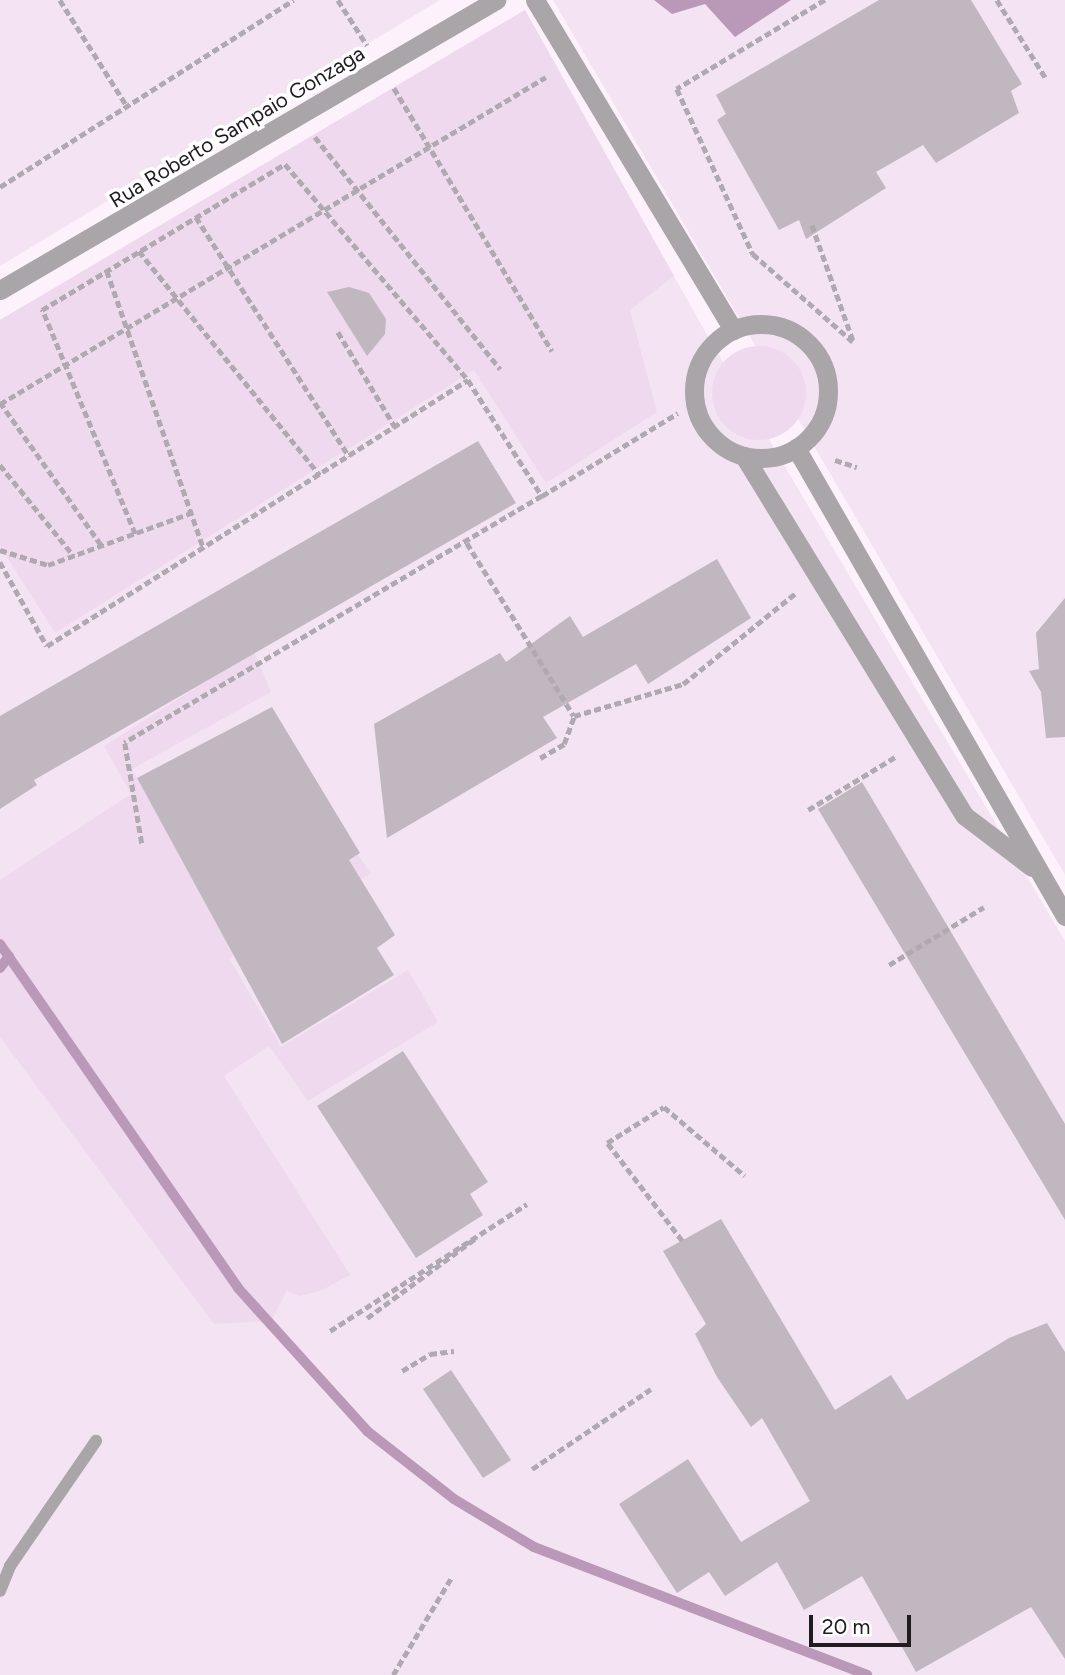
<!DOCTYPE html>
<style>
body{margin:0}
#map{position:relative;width:1065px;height:1675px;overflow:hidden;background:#fdf2fc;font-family:Figtree,sans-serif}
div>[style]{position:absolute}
.built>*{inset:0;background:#f4e3f3}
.green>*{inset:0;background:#efd9ee}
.round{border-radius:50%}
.water>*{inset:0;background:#ba98b8}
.stream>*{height:10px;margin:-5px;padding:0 5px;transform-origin:5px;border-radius:5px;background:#ba98b8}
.building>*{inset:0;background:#c1b7c1}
.path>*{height:4.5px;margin-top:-2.25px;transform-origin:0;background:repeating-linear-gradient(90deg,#b1a9b1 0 7px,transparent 0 10.5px)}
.service>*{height:12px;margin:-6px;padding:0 6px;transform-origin:6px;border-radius:6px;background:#a9a5a9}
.minor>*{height:19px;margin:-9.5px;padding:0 9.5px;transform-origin:9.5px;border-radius:9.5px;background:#a9a5a9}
.minor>.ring{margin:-9.5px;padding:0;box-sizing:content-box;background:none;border:19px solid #a9a5a9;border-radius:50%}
span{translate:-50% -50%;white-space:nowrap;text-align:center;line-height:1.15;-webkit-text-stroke:7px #fff;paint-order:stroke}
.street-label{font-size:21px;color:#1f1b1f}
.scale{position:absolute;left:809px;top:1615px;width:102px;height:32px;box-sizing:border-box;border:4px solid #1f1b1f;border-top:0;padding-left:9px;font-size:21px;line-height:24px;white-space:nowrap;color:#1f1b1f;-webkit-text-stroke:5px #fff;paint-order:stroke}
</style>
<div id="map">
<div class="built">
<i style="clip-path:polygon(0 0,440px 0,0 266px)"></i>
<i style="clip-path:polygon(553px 0,1065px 0,1065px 875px)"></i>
<i style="clip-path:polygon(525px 10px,702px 326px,1065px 941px,1065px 1675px,0 1675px,0 320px)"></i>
</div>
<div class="green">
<i style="clip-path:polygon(525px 10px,674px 276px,630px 310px,657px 412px,546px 483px,474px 370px,55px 633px,0 546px,0 320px)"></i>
<i class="round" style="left:712px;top:346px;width:94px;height:94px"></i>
<i style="clip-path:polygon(254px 651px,271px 692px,132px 769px,220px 928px,357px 853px,371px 874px,229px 958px,281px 1047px,408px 970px,438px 1022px,308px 1101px,269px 1046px,224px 1076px,350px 1275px,320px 1291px,299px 1296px,287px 1290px,271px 1321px,214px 1324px,0 1037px,0 880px,131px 794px,104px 746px)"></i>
</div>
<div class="water">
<i style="clip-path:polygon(654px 0,791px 0,735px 37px,705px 4px,672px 14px)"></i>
</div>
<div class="stream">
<i style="left:0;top:944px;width:418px;rotate:55.3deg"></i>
<i style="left:238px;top:1288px;width:193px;rotate:47.9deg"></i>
<i style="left:367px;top:1431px;width:110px;rotate:38deg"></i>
<i style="left:454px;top:1499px;width:93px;rotate:31deg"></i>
<i style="left:534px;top:1547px;width:357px;rotate:21deg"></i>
<i style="left:0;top:968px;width:15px;rotate:-53deg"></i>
</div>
<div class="building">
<i style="clip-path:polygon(879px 0,971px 0,1022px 84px,1011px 91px,1019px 113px,936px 163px,923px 145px,876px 172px,886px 188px,806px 239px,799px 220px,779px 230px,717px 120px,726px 114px,716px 95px)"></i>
<i style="clip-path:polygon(349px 287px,369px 293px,386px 319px,385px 334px,367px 356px,327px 292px)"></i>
<i style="clip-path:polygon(478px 441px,516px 503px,34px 780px,37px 785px,0 809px,0 716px)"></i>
<i style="clip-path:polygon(717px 559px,751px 618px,648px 684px,636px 664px,543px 717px,557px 738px,387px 838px,374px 724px,500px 653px,506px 662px,570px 616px,583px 637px)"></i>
<i style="clip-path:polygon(1065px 598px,1065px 737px,1046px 738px,1041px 692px,1029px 671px,1039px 669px,1036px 633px)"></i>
<i style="clip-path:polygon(272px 707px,360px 853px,349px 860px,395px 935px,377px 948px,394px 975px,282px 1044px,137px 778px)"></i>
<i style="clip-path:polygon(862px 782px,1065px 1124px,1065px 1220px,818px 809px)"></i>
<i style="clip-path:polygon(403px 1051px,488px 1182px,470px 1194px,483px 1215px,416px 1258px,317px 1106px)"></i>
<i style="clip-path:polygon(721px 1219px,835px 1410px,891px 1375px,907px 1400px,1009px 1338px,1047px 1323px,1065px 1352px,1065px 1659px,1031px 1607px,916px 1672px,862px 1576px,804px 1610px,777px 1562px,725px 1596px,709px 1572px,677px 1593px,619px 1504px,688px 1459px,741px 1542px,810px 1501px,762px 1418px,751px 1427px,717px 1377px,695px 1334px,706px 1324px,663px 1251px)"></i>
<i style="clip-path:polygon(451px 1370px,511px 1460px,483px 1478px,423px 1389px)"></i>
</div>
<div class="path">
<i style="left:60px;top:0;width:125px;rotate:57.7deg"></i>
<i style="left:338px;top:0;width:54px;rotate:57.2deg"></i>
<i style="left:825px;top:0;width:173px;rotate:149deg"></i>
<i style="left:677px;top:89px;width:182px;rotate:65.3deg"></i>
<i style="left:753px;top:254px;width:133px;rotate:41.3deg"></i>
<i style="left:997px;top:0;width:94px;rotate:58deg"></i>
<i style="left:394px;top:88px;width:307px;rotate:59deg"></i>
<i style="left:315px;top:137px;width:297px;rotate:51.4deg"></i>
<i style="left:0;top:187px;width:348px;rotate:-32.5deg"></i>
<i style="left:196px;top:217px;width:284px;rotate:57.4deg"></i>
<i style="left:812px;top:225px;width:122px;rotate:70.4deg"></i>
<i style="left:139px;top:251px;width:288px;rotate:51.1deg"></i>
<i style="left:107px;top:271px;width:294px;rotate:70.8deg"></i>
<i style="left:338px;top:332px;width:111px;rotate:59deg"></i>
<i style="left:0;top:402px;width:176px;rotate:54.7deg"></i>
<i style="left:0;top:404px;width:636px;rotate:-30.92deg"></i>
<i style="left:835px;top:460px;width:23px;rotate:18deg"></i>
<i style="left:0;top:465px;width:117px;rotate:50.9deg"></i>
<i style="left:542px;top:496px;width:159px;rotate:-31.4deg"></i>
<i style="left:135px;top:534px;width:243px;rotate:-112.5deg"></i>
<i style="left:42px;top:310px;width:283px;rotate:-31deg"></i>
<i style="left:285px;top:164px;width:283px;rotate:49.7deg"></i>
<i style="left:468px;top:380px;width:138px;rotate:57.5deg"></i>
<i style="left:542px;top:496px;width:485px;rotate:149.4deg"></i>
<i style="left:125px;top:743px;width:102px;rotate:80.4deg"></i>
<i style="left:467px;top:543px;width:203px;rotate:58.3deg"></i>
<i style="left:0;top:550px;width:50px;rotate:17.4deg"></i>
<i style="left:48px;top:565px;width:152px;rotate:-20deg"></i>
<i style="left:0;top:562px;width:96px;rotate:60.8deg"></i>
<i style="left:47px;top:646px;width:498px;rotate:-32.3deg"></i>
<i style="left:540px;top:758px;width:28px;rotate:-30deg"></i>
<i style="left:564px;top:744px;width:30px;rotate:-70deg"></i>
<i style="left:574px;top:716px;width:114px;rotate:-16.4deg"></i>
<i style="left:683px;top:684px;width:146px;rotate:-38.9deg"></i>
<i style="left:808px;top:810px;width:102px;rotate:-31.3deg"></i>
<i style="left:889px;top:965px;width:111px;rotate:-31.4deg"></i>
<i style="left:682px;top:1241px;width:123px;rotate:-127.4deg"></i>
<i style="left:607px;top:1143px;width:67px;rotate:-32.3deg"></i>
<i style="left:664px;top:1107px;width:106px;rotate:40.4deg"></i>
<i style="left:367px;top:1318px;width:135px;rotate:-36.3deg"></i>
<i style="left:330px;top:1331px;width:234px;rotate:-32.8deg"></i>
<i style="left:402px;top:1371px;width:33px;rotate:-31deg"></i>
<i style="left:430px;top:1354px;width:24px;rotate:-7deg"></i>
<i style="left:532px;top:1469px;width:143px;rotate:-33.9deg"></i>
<i style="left:393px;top:1675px;width:113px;rotate:-59.1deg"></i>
</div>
<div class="service">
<i style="left:0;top:1591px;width:27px;rotate:-68deg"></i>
<i style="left:10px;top:1566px;width:152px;rotate:-55.5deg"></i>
</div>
<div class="minor">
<i style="left:535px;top:0;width:385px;rotate:59deg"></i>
<i style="left:0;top:290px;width:575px;rotate:-30.31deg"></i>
<i class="ring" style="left:694px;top:324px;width:115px;height:115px"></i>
<i style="left:796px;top:448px;width:540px;rotate:60.11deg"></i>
<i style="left:744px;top:456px;width:422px;rotate:58.5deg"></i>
<i style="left:965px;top:816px;width:84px;rotate:37.3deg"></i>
</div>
<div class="street-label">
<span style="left:237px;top:127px;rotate:-31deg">Rua Roberto Sampaio Gonzaga</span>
</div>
<div class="scale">20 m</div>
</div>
